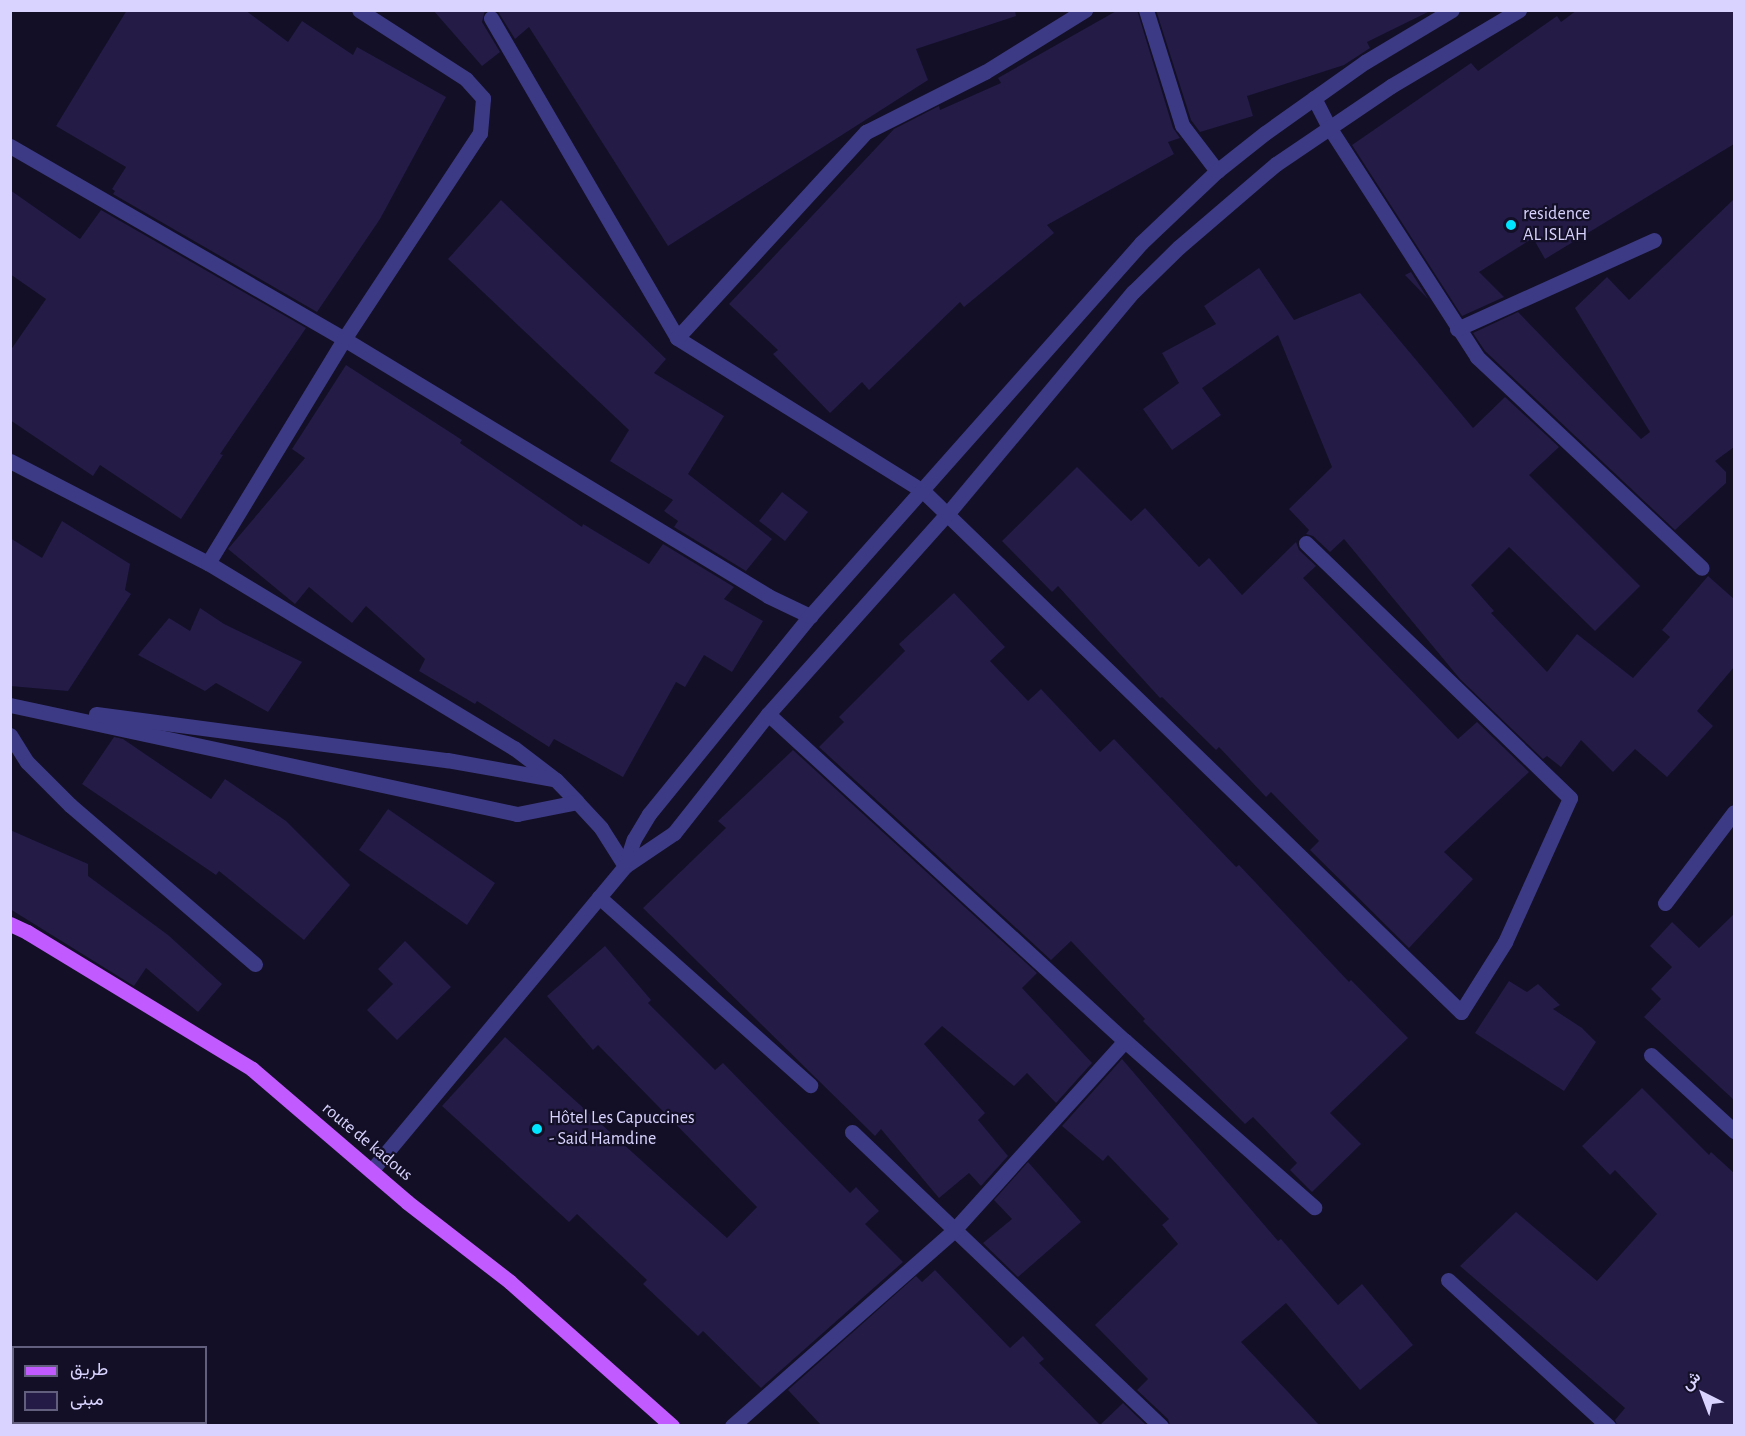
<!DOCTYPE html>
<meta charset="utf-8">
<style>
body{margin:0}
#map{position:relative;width:1745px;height:1436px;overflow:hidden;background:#130f26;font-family:"Alegreya Sans",Vazirmatn,sans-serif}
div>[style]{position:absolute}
.building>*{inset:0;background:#241b47}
.minor>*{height:15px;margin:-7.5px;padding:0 7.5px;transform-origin:7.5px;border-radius:7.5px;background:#3d3a85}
.major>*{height:15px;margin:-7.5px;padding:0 7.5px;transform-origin:7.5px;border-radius:7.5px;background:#c25bff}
.dots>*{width:16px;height:16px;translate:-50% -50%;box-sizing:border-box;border:3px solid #130f26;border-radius:50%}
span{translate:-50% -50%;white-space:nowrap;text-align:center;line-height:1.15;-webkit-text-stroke:4.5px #130f26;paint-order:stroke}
.poi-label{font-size:18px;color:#d9d4ff}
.left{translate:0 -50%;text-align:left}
.street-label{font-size:18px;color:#d9d4ff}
.frame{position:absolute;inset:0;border:12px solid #d9d4ff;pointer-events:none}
.legend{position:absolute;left:12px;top:1346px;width:195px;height:78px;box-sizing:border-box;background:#130f26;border:2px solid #625e7d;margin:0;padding:8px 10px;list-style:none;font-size:18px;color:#d9d4ff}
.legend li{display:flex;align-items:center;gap:12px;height:30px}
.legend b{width:30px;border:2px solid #625e7d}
.north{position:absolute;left:1673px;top:1364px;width:60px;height:60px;-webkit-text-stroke:4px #130f26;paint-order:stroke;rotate:318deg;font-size:16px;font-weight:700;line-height:24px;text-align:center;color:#d9d4ff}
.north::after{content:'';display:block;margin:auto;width:21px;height:27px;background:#d9d4ff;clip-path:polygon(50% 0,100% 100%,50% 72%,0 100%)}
</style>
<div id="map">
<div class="building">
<i style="clip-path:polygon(127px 10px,245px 10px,288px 42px,302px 21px,353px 55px,357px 47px,446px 97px,380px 219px,317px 312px,113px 194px,115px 191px,112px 189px,126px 167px,56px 126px)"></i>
<i style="clip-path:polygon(433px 10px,485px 10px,482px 22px,500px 52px,482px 66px)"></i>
<i style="clip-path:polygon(497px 10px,1015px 10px,1016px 16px,916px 49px,928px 80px,668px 246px,529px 27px,515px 39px)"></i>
<i style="clip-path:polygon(1118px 10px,1137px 10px,1173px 128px,1180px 138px,1168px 142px,1174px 154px,1047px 225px,1054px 233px,964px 307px,960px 302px,869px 390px,862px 382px,830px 413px,773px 354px,778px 350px,729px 304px,894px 129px,939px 106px,940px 110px,1001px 83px,998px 78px)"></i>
<i style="clip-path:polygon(1156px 10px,1432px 10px,1367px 42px,1370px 48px,1344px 65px,1247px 96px,1253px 116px,1200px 132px,1191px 120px)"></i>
<i style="clip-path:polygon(1577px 10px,1734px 10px,1734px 144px,1545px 259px,1533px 238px,1479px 272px,1504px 297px,1462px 316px,1352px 145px,1471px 63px,1478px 71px,1557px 16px,1561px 22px)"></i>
<i style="clip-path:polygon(10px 190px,80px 239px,101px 210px,306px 328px,220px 454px,223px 455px,181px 519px,100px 465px,93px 476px,10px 420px,10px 351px,46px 299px,10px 274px)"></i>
<i style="clip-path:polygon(1734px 199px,1734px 447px,1715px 461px,1726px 472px,1726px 483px,1675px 530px,1485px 351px,1473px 333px,1518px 312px,1641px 439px,1650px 432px,1575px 308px,1607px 277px,1629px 300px)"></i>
<i style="clip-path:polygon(501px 200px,666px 359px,654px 373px,724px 416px,688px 474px,772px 539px,746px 571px,674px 527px,678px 521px,664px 511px,673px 500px,610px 461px,629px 430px,448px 259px)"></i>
<i style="clip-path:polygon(1259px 268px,1294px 320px,1360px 293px,1473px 428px,1505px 397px,1559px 447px,1529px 475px,1640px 586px,1595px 631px,1509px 547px,1471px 585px,1494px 611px,1491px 613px,1547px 672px,1577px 634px,1633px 678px,1670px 637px,1662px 630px,1708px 576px,1734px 599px,1734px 667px,1697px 711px,1713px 726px,1667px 777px,1635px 749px,1613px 772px,1581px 740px,1561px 767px,1547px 756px,1543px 759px,1460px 679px,1344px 539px,1330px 552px,1313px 536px,1306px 534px,1309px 530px,1289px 509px,1332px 467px,1278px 335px,1202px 388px,1221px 415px,1172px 450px,1143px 409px,1179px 383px,1162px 353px,1216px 324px,1204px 306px)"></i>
<i style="clip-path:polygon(1411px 272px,1428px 299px,1405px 275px)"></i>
<i style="clip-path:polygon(346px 365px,462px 440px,460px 443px,582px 527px,583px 524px,649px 564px,663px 544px,734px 587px,724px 599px,763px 621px,732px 672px,704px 655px,685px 687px,676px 682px,623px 777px,554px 739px,549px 747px,477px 701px,475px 704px,419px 671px,425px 659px,366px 606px,352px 623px,309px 587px,295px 604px,228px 549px,305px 458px,292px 449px)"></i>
<i style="clip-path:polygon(1077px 467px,1131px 521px,1145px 508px,1199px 567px,1209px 558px,1242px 595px,1296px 542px,1299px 550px,1316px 566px,1303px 578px,1458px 739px,1477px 722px,1529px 772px,1444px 852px,1473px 879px,1409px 948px,1310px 850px,1319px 841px,1271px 792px,1266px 797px,1219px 747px,1216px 750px,1162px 697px,1160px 698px,1058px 586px,1052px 592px,1002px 541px)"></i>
<i style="clip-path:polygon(782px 492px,808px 512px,785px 541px,759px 521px)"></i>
<i style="clip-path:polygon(62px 521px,130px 564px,125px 590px,131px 594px,68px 691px,10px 686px,10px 538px,42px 558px)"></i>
<i style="clip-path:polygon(954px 593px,1005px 647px,990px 661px,1028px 701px,1041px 689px,1100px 752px,1114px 739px,1236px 867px,1239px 865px,1349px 982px,1351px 980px,1408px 1038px,1330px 1113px,1361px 1144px,1312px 1192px,1290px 1170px,1297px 1163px,1253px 1117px,1245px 1124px,1143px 1021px,1145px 1019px,1071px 941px,1051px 960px,819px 747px,844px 722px,839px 717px,905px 651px,899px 644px)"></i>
<i style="clip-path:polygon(200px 608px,224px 624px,302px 662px,268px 712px,216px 683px,205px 691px,138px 655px,169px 618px,190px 631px)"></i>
<i style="clip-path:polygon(114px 737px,123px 739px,211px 799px,225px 779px,286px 821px,350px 885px,304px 940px,219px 871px,216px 875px,82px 784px)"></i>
<i style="clip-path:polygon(793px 750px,1037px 973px,1022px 988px,1092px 1063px,1056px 1103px,1027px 1073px,1014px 1086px,942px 1026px,924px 1044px,985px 1113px,978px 1120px,1008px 1156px,981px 1186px,969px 1173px,939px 1198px,881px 1129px,875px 1136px,643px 908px,726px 828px,718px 821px)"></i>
<i style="clip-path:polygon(388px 809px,495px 883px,467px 925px,359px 850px)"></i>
<i style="clip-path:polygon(10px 830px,88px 864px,88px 876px,168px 935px,222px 984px,198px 1012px,146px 968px,134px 986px,10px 909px)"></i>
<i style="clip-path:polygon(1734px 914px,1734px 1100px,1644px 1017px,1661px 999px,1651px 989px,1672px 967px,1650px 946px,1672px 922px,1699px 948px)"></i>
<i style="clip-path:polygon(405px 941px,451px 987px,397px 1040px,367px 1010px,393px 984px,378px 969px)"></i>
<i style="clip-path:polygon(605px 946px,651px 1000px,648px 1003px,715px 1070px,723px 1063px,850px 1193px,856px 1187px,879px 1211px,865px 1224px,903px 1262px,761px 1388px,703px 1331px,698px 1336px,643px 1284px,647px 1280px,577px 1214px,569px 1222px,442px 1106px,505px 1037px,727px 1238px,757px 1207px,598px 1045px,593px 1050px,547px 996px)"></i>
<i style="clip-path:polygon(1509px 981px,1527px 992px,1538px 984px,1560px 1005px,1553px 1009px,1582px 1028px,1596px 1042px,1564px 1091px,1475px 1033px)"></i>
<i style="clip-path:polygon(1122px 1059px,1278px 1241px,1281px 1239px,1338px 1305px,1362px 1284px,1413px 1345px,1360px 1390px,1286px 1303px,1241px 1342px,1319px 1425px,1170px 1425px,1168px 1419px,1137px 1390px,1148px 1379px,1095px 1325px,1178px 1244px,1162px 1225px,1169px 1219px,1108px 1155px,1103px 1161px,1062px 1126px)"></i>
<i style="clip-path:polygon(1642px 1088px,1709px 1155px,1711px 1152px,1734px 1173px,1734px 1425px,1617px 1425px,1615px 1420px,1625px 1408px,1460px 1266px,1516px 1212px,1597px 1281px,1657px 1214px,1615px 1170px,1610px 1175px,1582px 1146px)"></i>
<i style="clip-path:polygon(1028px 1162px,1081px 1222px,1018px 1277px,983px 1243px,1012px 1219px,994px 1200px)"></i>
<i style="clip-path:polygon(935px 1270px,1010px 1348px,1023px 1336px,1044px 1359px,1039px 1363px,1100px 1425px,1123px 1403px,1146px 1425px,821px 1425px,788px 1390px,916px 1276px,922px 1282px)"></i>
</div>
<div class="minor">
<i style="left:1146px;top:10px;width:121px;rotate:72.6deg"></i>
<i style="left:1182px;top:125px;width:58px;rotate:52.7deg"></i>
<i style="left:491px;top:18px;width:370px;rotate:59.8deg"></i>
<i style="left:677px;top:338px;width:290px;rotate:31.9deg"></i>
<i style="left:923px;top:491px;width:749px;rotate:44.08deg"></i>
<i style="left:1461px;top:1012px;width:83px;rotate:-57.8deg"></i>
<i style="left:1505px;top:942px;width:158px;rotate:-65.7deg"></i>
<i style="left:1570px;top:798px;width:367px;rotate:-136deg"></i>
<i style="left:1314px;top:98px;width:33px;rotate:63deg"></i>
<i style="left:1329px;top:127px;width:274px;rotate:57.2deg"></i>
<i style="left:1477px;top:357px;width:308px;rotate:43.2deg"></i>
<i style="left:10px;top:146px;width:386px;rotate:30deg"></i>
<i style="left:344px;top:339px;width:496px;rotate:31.2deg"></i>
<i style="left:768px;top:596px;width:47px;rotate:25.5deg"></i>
<i style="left:1457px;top:329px;width:216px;rotate:-24.3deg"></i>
<i style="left:677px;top:338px;width:280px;rotate:-47.5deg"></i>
<i style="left:866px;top:132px;width:133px;rotate:-26.8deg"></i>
<i style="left:985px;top:72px;width:118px;rotate:-31.8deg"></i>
<i style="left:10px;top:461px;width:223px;rotate:27.3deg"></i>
<i style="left:208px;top:563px;width:358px;rotate:31.2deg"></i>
<i style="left:514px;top:748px;width:53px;rotate:37.3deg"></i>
<i style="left:556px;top:780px;width:30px;rotate:46deg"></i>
<i style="left:577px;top:802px;width:35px;rotate:47deg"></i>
<i style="left:601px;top:828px;width:45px;rotate:57.7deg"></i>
<i style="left:208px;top:563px;width:262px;rotate:-58.7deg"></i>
<i style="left:344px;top:339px;width:247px;rotate:-56.6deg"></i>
<i style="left:480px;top:133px;width:35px;rotate:-85deg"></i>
<i style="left:483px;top:98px;width:25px;rotate:-132deg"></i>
<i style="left:466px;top:79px;width:127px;rotate:-147.2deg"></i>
<i style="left:10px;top:705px;width:519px;rotate:12.13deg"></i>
<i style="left:517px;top:814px;width:61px;rotate:-11.3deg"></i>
<i style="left:96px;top:714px;width:354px;rotate:7.5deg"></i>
<i style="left:447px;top:760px;width:108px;rotate:10.2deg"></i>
<i style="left:768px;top:714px;width:484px;rotate:42.5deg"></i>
<i style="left:1125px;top:1041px;width:252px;rotate:41.3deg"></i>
<i style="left:10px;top:735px;width:32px;rotate:58deg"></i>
<i style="left:27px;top:762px;width:61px;rotate:45deg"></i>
<i style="left:70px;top:805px;width:244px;rotate:40.7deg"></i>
<i style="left:625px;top:866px;width:28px;rotate:-72deg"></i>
<i style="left:634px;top:839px;width:29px;rotate:-59deg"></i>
<i style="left:649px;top:814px;width:255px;rotate:-50.9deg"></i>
<i style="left:810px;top:616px;width:499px;rotate:-48.4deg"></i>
<i style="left:1141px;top:243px;width:105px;rotate:-43.5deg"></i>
<i style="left:1217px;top:171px;width:61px;rotate:-38.4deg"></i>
<i style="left:1265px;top:133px;width:123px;rotate:-35.4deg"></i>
<i style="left:1365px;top:62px;width:101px;rotate:-30.9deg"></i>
<i style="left:599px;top:897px;width:283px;rotate:41.7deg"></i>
<i style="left:1665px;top:903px;width:114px;rotate:-52.8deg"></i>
<i style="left:1651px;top:1055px;width:113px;rotate:42.5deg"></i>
<i style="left:852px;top:1132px;width:427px;rotate:43.6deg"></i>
<i style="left:371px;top:1171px;width:397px;rotate:-50.2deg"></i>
<i style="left:625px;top:866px;width:59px;rotate:-34deg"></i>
<i style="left:674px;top:833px;width:152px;rotate:-51.7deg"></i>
<i style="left:768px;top:714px;width:270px;rotate:-48.2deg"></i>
<i style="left:948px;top:513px;width:288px;rotate:-50.1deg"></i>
<i style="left:1133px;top:292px;width:64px;rotate:-44.4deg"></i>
<i style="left:1179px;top:247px;width:128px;rotate:-40.6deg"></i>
<i style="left:1276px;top:164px;width:139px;rotate:-34.1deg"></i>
<i style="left:1391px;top:86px;width:149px;rotate:-30.7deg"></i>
<i style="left:1448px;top:1280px;width:217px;rotate:42.4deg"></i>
<i style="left:732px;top:1426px;width:296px;rotate:-41.4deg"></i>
<i style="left:954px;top:1230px;width:255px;rotate:-47.9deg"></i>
</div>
<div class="major">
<i style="left:10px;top:924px;width:19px;rotate:25deg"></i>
<i style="left:27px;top:932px;width:263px;rotate:31.3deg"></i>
<i style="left:252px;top:1069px;width:204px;rotate:40.6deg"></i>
<i style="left:407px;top:1202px;width:130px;rotate:37.8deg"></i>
<i style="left:510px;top:1282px;width:217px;rotate:41.6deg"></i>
</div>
<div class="dots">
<i style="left:1511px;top:225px;background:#00e5ff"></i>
<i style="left:537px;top:1129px;background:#00e5ff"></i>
</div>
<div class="poi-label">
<span class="left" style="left:1523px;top:225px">residence<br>AL ISLAH</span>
<span class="left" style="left:549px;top:1129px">Hôtel Les Capuccines<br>- Said Hamdine</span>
</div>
<div class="street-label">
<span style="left:367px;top:1142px;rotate:40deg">route de kadous</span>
</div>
<div class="frame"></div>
<ul class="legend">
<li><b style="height:8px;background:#c25bff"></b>طريق</li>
<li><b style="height:16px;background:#241b47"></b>مبنى</li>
</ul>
<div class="north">ش</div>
</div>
